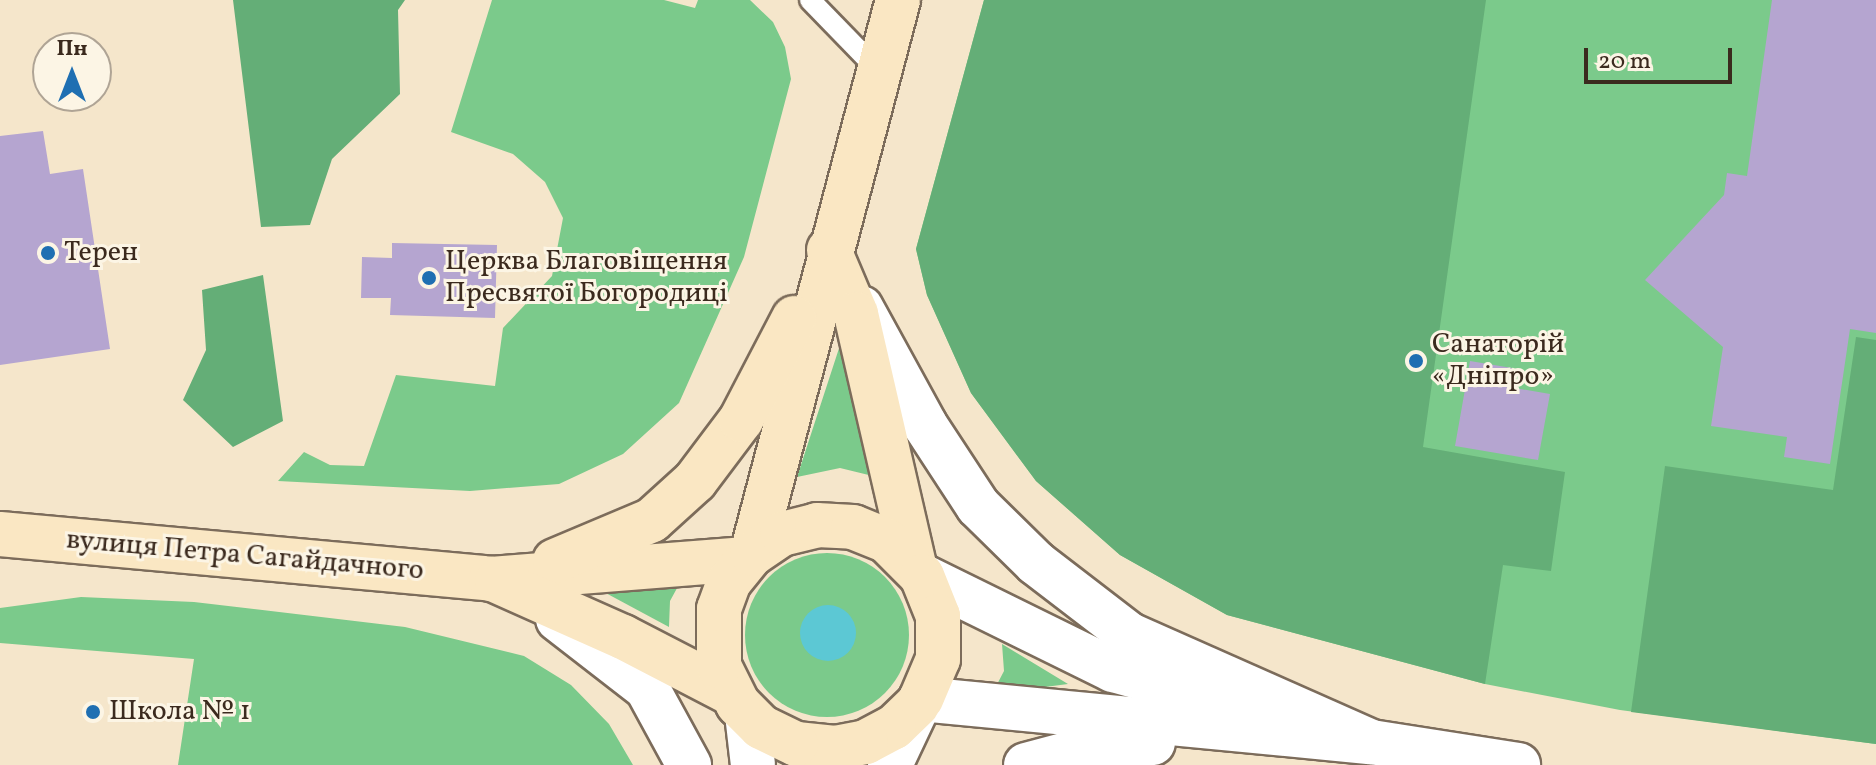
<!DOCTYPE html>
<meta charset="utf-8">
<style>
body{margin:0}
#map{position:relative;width:1876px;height:765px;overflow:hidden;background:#f5e6cb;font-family:Vollkorn,serif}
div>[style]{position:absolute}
.green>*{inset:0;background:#7bca8b}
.round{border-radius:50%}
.forest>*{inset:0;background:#64ae77}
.water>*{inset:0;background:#5cc8d4}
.building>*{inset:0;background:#b5a5d0}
.roads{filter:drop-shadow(2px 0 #7c6c5b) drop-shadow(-2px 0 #7c6c5b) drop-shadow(0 2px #7c6c5b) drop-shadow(0 -2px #7c6c5b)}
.service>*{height:20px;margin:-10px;padding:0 10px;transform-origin:10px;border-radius:10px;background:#fff}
.tertiary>*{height:44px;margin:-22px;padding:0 22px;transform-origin:22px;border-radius:22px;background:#fff}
.secondary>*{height:44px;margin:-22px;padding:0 22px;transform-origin:22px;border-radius:22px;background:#fae7c3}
.dots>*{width:22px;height:22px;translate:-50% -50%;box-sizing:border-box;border:4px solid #fcf5e5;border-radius:50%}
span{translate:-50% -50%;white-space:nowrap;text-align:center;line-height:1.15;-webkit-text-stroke:6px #fcf5e5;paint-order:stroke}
.poi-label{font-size:28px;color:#3b2a1e}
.left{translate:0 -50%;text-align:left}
.street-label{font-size:28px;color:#3b2a1e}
.north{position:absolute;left:32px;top:32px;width:80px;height:80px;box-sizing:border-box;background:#fcf5e5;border:2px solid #afa495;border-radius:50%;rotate:0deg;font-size:22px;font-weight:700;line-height:32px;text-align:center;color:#3b2a1e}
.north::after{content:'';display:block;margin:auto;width:28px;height:36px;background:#1f6fb2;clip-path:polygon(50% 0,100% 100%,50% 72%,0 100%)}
.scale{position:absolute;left:1584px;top:48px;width:148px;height:36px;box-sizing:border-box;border:4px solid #3b2a1e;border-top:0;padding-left:10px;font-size:24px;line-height:28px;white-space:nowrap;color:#3b2a1e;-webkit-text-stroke:6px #fcf5e5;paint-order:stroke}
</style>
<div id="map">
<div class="green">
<i style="clip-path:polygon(492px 0,664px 0,695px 8px,698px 0,750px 0,773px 22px,785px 47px,791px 79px,744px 257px,679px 403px,623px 454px,559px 484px,470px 491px,278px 481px,304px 452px,330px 465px,364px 466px,396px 375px,495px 386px,503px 328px,552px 276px,563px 218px,545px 182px,513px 154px,451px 132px)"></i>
<i style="clip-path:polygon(984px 0,1876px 0,1876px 744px,1620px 710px,1485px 684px,1227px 615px,1120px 555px,1036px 481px,971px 393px,927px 295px,916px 249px)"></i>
<i style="clip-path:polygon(844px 333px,881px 478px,840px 468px,797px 477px)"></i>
<i class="round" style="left:745px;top:553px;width:164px;height:164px"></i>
<i style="clip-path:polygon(682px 579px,670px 601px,669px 627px,602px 591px)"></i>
<i style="clip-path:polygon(81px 597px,194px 602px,405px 627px,524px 656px,571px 685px,609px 724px,633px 765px,178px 765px,194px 659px,0 643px,0 608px)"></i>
<i style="clip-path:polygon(1002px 644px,1068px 684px,992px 694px,1004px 671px)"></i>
</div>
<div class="forest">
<i style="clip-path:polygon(233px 0,405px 0,398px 10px,400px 94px,332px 159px,310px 225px,261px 227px)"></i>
<i style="clip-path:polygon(984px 0,1486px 0,1423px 447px,1565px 472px,1551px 571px,1503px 565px,1485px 684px,1227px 615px,1120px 555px,1036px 481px,971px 393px,927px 295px,916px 249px)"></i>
<i style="clip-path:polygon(263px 275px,283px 421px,233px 447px,183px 400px,206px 350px,202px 290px)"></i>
<i style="clip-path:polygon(1856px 337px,1876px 340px,1876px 744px,1631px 712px,1665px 466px,1833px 490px)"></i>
</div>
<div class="water">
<i class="round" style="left:800px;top:605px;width:56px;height:56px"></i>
</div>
<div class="building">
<i style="clip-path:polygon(1772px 0,1876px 0,1876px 333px,1850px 329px,1830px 464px,1784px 457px,1787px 437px,1711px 426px,1723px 347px,1645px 280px,1724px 195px,1727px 173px,1747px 176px)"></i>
<i style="clip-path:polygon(43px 131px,50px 174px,83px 169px,110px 349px,0 365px,0 136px)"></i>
<i style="clip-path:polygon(392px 243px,497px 245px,495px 318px,390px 315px,391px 298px,361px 298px,362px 257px,392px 258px)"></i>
<i style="clip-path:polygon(1470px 361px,1512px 368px,1509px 387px,1550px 394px,1538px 460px,1455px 446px)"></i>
</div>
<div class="roads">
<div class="service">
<i style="left:810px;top:0;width:98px;rotate:45.8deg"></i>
</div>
<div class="tertiary">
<i style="left:861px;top:308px;width:133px;rotate:61.3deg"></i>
<i style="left:925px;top:425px;width:97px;rotate:56.8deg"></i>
<i style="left:978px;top:506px;width:81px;rotate:44.5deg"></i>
<i style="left:1036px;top:563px;width:118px;rotate:37.5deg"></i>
<i style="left:1130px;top:635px;width:264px;rotate:23.9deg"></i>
<i style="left:922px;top:576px;width:213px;rotate:26.2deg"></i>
<i style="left:1113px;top:670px;width:113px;rotate:15.4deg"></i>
<i style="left:558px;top:619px;width:113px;rotate:37.8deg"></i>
<i style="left:647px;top:688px;width:88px;rotate:61.4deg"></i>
<i style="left:747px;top:714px;width:51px;rotate:83.3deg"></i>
<i style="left:890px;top:765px;width:73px;rotate:-64.8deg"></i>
<i style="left:921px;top:699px;width:452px;rotate:5.5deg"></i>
<i style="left:1371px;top:742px;width:149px;rotate:8.9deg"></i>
<i style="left:1026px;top:765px;width:69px;rotate:-15deg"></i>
<i style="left:1093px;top:747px;width:60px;rotate:-3.8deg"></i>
</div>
<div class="secondary">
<i style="left:829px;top:250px;width:69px;rotate:67.1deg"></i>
<i style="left:856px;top:314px;width:258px;rotate:77deg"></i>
<i style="left:0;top:534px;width:493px;rotate:5.2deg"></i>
<i style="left:491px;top:579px;width:256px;rotate:-4.5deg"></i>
<i style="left:752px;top:554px;width:573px;rotate:-75.24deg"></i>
<i style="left:555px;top:561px;width:105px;rotate:-22.9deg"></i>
<i style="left:652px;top:520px;width:58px;rotate:-42.2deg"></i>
<i style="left:695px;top:481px;width:76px;rotate:-53deg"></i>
<i style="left:741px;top:420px;width:115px;rotate:-62.5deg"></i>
<i style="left:497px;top:581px;width:138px;rotate:24deg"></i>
<i style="left:623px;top:637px;width:122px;rotate:27.4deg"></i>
<i style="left:917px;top:705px;width:32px;rotate:136deg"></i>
<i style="left:894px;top:727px;width:32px;rotate:152deg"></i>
<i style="left:866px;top:742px;width:32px;rotate:169deg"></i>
<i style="left:835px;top:748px;width:39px;rotate:-174deg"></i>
<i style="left:796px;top:744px;width:39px;rotate:-154deg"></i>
<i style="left:761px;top:727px;width:33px;rotate:-135deg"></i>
<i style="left:738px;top:704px;width:42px;rotate:-116.6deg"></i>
<i style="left:719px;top:666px;width:57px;rotate:-90deg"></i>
<i style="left:719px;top:609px;width:29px;rotate:-70deg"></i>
<i style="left:729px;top:582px;width:36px;rotate:-51deg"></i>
<i style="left:752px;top:554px;width:36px;rotate:-34deg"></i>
<i style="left:782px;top:534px;width:36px;rotate:-14deg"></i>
<i style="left:817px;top:525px;width:36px;rotate:3deg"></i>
<i style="left:853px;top:527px;width:37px;rotate:22deg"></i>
<i style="left:887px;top:541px;width:49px;rotate:45deg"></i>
<i style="left:922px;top:576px;width:43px;rotate:68.2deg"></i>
<i style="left:938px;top:616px;width:43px;rotate:90deg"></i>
<i style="left:938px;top:659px;width:43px;rotate:113deg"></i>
</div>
</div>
<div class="dots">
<i style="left:48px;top:253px;background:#1f6fb2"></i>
<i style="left:429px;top:278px;background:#1f6fb2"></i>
<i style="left:1416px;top:361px;background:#1f6fb2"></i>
<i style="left:93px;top:712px;background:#1f6fb2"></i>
</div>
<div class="poi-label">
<span class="left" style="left:64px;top:253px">Терен</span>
<span class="left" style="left:445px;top:278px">Церква Благовіщення<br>Пресвятої Богородиці</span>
<span class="left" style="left:1432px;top:361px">Санаторій<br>«Дніпро»</span>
<span class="left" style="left:109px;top:712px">Школа № 1</span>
</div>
<div class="street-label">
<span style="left:245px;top:556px;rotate:5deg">вулиця Петра Сагайдачного</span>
</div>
<div class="north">Пн</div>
<div class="scale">20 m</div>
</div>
